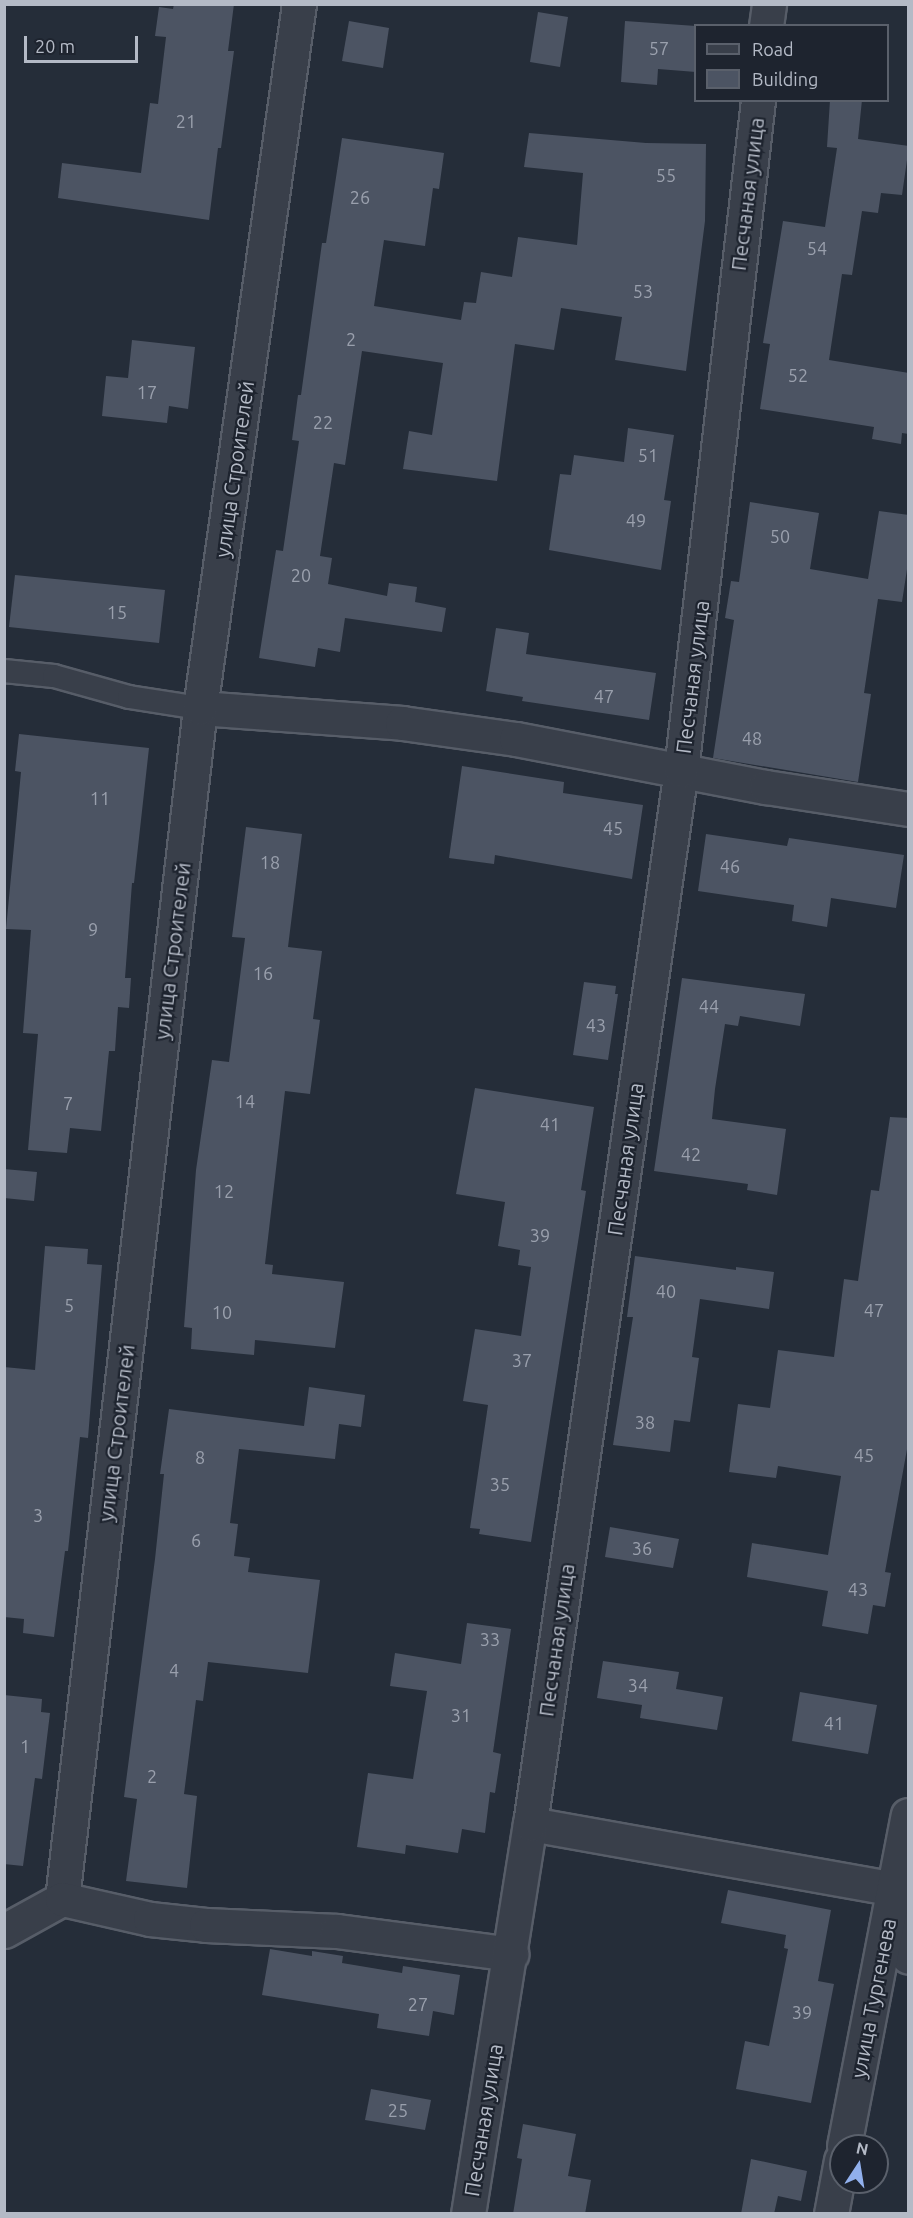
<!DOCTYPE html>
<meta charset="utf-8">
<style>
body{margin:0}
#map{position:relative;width:913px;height:2218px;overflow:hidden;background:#252d39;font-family:Ubuntu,sans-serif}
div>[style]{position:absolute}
.building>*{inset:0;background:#4c5463}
.roads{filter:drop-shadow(2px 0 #575d68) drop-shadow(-2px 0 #575d68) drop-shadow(0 2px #575d68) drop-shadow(0 -2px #575d68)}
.service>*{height:22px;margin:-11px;padding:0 11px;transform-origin:11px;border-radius:11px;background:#393f4a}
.minor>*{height:33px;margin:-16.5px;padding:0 16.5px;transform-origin:16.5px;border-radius:16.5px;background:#393f4a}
span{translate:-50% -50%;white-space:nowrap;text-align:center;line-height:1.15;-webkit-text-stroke:4.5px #1e242f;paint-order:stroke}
.number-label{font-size:18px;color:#9aa0ad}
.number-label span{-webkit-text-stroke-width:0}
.street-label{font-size:21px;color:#b4bac6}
.frame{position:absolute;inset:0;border:6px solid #b4bac6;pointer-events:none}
.legend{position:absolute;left:694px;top:24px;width:195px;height:78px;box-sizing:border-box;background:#1e242f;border:2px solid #5a606b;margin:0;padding:8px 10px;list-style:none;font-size:18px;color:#b4bac6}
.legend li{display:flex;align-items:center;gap:12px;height:30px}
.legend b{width:30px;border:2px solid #5a606b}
.north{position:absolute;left:829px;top:2134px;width:60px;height:60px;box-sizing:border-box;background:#1e242f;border:2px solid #5a606b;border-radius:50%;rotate:12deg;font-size:16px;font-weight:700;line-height:24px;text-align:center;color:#b4bac6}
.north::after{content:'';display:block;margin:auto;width:21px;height:27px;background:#91b0ed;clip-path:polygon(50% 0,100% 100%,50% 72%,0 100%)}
.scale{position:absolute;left:24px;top:36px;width:114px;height:27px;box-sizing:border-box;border:3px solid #b4bac6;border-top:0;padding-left:8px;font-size:18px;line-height:21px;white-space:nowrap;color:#b4bac6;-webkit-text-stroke:4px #1e242f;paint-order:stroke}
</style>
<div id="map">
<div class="building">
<i style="clip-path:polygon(174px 4px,234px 4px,228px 51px,234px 51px,221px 148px,218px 148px,209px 220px,58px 198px,62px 163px,141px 173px,150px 103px,158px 104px,166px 37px,155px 36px,159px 7px,173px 9px)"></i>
<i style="clip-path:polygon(538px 12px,568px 17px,560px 67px,530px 62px)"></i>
<i style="clip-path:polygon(349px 21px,389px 28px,383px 68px,342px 61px)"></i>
<i style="clip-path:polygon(625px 21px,696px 26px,696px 72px,658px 69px,657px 85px,621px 82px)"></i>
<i style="clip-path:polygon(830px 100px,862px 100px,858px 139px,909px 146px,902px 195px,881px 193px,878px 213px,862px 211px,852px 275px,842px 274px,829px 360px,909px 373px,909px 434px,902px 433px,901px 444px,872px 439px,874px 427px,760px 409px,770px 344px,763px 343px,783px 221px,825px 227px,837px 148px,827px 147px)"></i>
<i style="clip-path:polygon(529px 133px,646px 143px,706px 144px,705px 221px,686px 371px,615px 360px,622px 317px,561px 308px,554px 350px,515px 344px,497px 481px,403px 469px,409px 431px,432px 435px,443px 363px,362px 351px,345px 465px,334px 463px,320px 556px,332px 558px,328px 584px,387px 596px,389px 583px,417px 587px,415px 602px,446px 608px,442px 632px,345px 618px,340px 652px,318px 648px,315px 667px,259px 658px,276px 550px,283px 551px,299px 441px,292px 440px,298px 395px,301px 395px,322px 243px,326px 243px,342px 138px,444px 153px,439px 189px,433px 188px,425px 246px,384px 240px,374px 306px,461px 320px,464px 302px,476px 303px,481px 272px,512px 277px,518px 237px,577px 245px,583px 173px,524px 167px)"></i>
<i style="clip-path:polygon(132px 340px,195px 347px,188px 409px,169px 406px,167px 423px,102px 416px,106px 376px,128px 378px)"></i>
<i style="clip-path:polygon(628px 428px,674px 435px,664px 500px,671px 501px,661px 570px,549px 550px,560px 474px,571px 475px,574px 455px,624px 462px)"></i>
<i style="clip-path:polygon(750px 502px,819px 513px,810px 569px,868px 579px,879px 511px,909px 515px,909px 556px,902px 602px,878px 599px,864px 693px,871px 694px,858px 782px,713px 758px,734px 620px,725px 618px,731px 581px,739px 582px)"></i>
<i style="clip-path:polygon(15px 575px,165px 590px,159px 643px,9px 627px)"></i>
<i style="clip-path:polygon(496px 628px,529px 633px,526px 654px,656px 673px,649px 720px,522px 701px,523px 697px,486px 691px)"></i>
<i style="clip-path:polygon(19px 734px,149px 748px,134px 883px,132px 883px,125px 978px,131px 978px,129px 1008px,118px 1007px,115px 1051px,109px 1051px,101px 1131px,70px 1128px,67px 1153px,28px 1150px,38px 1034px,23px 1033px,31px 930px,6px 929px,21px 772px,15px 771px)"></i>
<i style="clip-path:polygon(462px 766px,564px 782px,563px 793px,643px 805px,632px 879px,495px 855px,494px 864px,449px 858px)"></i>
<i style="clip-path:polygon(246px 827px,302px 834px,288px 947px,322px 951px,313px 1019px,320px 1020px,310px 1094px,285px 1091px,265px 1264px,273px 1265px,272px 1274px,344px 1282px,335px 1348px,255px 1340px,254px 1355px,191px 1349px,192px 1328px,184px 1327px,196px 1170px,212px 1060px,229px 1062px,245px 938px,232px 937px)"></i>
<i style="clip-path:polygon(706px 834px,787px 846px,789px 838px,904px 855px,896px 908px,831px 898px,827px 927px,792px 921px,794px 905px,698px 891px)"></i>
<i style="clip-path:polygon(682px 978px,805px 994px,800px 1026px,740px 1016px,738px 1026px,725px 1024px,715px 1089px,712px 1119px,786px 1129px,777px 1195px,747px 1190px,748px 1184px,654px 1171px)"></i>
<i style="clip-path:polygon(584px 982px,616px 986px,615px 994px,618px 994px,608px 1060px,573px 1055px)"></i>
<i style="clip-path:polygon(475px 1088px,594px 1107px,581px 1190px,586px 1191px,531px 1542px,479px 1534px,480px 1529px,470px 1528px,488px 1405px,463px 1401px,475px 1329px,521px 1336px,531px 1267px,518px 1265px,520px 1250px,498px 1246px,505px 1202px,456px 1194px)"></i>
<i style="clip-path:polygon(890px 1117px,909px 1118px,909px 1438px,885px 1572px,891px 1573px,885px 1607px,873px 1605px,868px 1634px,822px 1626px,828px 1591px,747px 1577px,752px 1543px,828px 1555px,841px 1476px,778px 1466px,776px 1478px,729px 1472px,738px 1404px,770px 1408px,778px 1350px,834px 1357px,844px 1279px,858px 1281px,871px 1190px,879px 1191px)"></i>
<i style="clip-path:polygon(4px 1169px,37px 1172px,34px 1201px,4px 1198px)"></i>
<i style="clip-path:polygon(45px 1246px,88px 1249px,87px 1264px,102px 1265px,88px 1438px,80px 1437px,68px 1551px,65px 1551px,54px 1637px,23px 1633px,24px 1619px,4px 1617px,4px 1367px,35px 1370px)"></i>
<i style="clip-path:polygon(635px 1256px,736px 1270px,736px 1267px,774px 1272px,769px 1309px,700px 1299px,692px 1357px,699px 1358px,690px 1422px,674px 1420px,670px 1452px,613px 1445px,633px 1317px,627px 1317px)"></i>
<i style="clip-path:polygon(309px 1387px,365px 1395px,361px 1427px,339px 1424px,335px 1459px,239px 1449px,230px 1523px,238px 1524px,234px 1556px,250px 1558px,248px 1572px,320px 1580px,308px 1673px,208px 1662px,203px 1701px,196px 1700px,184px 1794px,197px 1796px,187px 1888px,126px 1881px,137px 1799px,124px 1797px,155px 1559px,164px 1474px,160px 1474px,169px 1409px,304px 1426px)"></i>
<i style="clip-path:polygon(610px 1527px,679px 1539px,673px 1568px,605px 1557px)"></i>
<i style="clip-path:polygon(467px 1623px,511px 1629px,493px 1752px,501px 1754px,495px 1793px,490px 1792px,485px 1833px,462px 1829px,458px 1853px,406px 1845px,405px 1854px,357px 1847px,368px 1773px,413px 1779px,427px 1691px,390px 1686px,395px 1653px,461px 1664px)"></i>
<i style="clip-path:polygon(603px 1661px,679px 1672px,676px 1689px,723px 1697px,717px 1730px,640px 1718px,642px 1705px,597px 1698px)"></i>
<i style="clip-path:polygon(800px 1692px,877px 1705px,868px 1754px,792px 1741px)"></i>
<i style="clip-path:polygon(4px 1695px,42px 1699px,41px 1712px,50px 1713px,42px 1779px,35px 1778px,23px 1866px,4px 1864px)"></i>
<i style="clip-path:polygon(728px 1890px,831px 1910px,818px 1981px,834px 1984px,811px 2103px,736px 2089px,745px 2041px,769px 2046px,788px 1949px,784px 1948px,786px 1935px,721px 1923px)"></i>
<i style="clip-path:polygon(270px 1949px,312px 1956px,312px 1951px,343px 1956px,342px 1963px,402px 1973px,403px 1966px,460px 1975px,454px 2015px,433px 2011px,429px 2036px,377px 2028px,379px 2014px,262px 1995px)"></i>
<i style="clip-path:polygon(371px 2089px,431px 2100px,425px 2130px,365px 2120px)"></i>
<i style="clip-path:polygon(523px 2124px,576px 2134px,568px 2176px,591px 2180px,585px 2214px,513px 2214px,522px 2159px,517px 2158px)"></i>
<i style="clip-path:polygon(751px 2159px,807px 2171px,801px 2201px,778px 2196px,774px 2214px,741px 2214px)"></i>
</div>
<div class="roads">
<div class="service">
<i style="left:4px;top:671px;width:50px;rotate:5.7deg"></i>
<i style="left:54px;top:676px;width:78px;rotate:15.6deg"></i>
<i style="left:129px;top:697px;width:72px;rotate:8.8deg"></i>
</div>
<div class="minor">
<i style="left:766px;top:26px;width:22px;rotate:-82deg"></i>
<i style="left:200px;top:708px;width:203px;rotate:4.2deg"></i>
<i style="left:402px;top:723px;width:115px;rotate:8deg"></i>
<i style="left:516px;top:739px;width:255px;rotate:10.9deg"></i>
<i style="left:766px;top:787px;width:144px;rotate:8.8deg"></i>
<i style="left:530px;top:1824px;width:370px;rotate:10.1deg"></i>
<i style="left:894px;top:1889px;width:69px;rotate:78.4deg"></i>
<i style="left:62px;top:1899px;width:1199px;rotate:-83.39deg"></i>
<i style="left:200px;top:708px;width:711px;rotate:-82deg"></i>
<i style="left:4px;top:1931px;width:66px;rotate:-28.9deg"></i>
<i style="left:62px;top:1899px;width:90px;rotate:12.8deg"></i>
<i style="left:150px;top:1919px;width:56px;rotate:6.1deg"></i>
<i style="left:206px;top:1925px;width:131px;rotate:2.6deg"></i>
<i style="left:337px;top:1931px;width:176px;rotate:7.5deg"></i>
<i style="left:844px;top:2146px;width:337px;rotate:-79.1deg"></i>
<i style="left:468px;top:2214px;width:395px;rotate:-81deg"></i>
<i style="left:530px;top:1824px;width:1065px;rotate:-81.85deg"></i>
<i style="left:681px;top:770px;width:674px;rotate:-83.44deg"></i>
<i style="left:831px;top:2214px;width:55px;rotate:-79.5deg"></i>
</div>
</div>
<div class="number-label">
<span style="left:659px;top:48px">57</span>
<span style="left:186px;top:121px">21</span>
<span style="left:666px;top:175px">55</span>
<span style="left:360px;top:197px">26</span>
<span style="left:817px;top:248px">54</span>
<span style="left:643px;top:291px">53</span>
<span style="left:351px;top:339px">2</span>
<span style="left:798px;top:375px">52</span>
<span style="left:147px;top:392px">17</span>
<span style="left:323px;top:422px">22</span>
<span style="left:648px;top:455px">51</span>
<span style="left:636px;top:520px">49</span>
<span style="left:780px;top:536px">50</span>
<span style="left:301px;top:575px">20</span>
<span style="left:117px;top:612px">15</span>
<span style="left:604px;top:696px">47</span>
<span style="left:752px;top:738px">48</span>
<span style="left:100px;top:798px">11</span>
<span style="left:613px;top:828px">45</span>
<span style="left:270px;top:862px">18</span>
<span style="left:730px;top:866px">46</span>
<span style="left:93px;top:929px">9</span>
<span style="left:263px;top:973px">16</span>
<span style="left:709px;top:1006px">44</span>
<span style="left:596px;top:1025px">43</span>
<span style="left:245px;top:1101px">14</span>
<span style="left:68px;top:1103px">7</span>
<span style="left:550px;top:1124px">41</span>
<span style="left:691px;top:1154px">42</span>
<span style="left:224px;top:1191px">12</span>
<span style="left:540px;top:1235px">39</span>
<span style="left:666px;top:1291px">40</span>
<span style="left:69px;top:1305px">5</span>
<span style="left:874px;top:1310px">47</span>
<span style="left:222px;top:1312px">10</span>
<span style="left:522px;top:1360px">37</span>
<span style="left:645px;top:1422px">38</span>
<span style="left:864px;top:1455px">45</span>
<span style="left:200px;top:1457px">8</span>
<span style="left:500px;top:1484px">35</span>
<span style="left:38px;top:1515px">3</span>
<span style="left:196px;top:1540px">6</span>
<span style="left:642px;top:1548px">36</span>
<span style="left:858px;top:1589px">43</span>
<span style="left:490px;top:1639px">33</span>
<span style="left:174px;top:1670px">4</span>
<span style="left:638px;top:1685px">34</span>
<span style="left:461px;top:1715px">31</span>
<span style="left:834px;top:1723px">41</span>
<span style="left:25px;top:1746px">1</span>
<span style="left:152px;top:1776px">2</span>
<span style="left:418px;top:2004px">27</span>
<span style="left:802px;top:2012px">39</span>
<span style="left:398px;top:2110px">25</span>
</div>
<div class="street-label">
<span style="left:747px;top:194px;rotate:-83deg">Песчаная улица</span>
<span style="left:234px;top:469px;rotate:-82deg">улица Строителей</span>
<span style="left:692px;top:677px;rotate:-83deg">Песчаная улица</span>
<span style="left:172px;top:951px;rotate:-83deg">улица Строителей</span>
<span style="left:625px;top:1159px;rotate:-82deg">Песчаная улица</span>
<span style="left:116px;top:1433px;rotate:-83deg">улица Строителей</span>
<span style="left:556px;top:1640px;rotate:-82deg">Песчаная улица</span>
<span style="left:873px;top:1998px;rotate:-79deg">улица Тургенева</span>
<span style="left:483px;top:2120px;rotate:-81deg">Песчаная улица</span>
</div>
<div class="frame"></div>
<ul class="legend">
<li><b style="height:8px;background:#393f4a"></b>Road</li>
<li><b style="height:16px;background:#4c5463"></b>Building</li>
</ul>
<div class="north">N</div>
<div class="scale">20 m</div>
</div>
